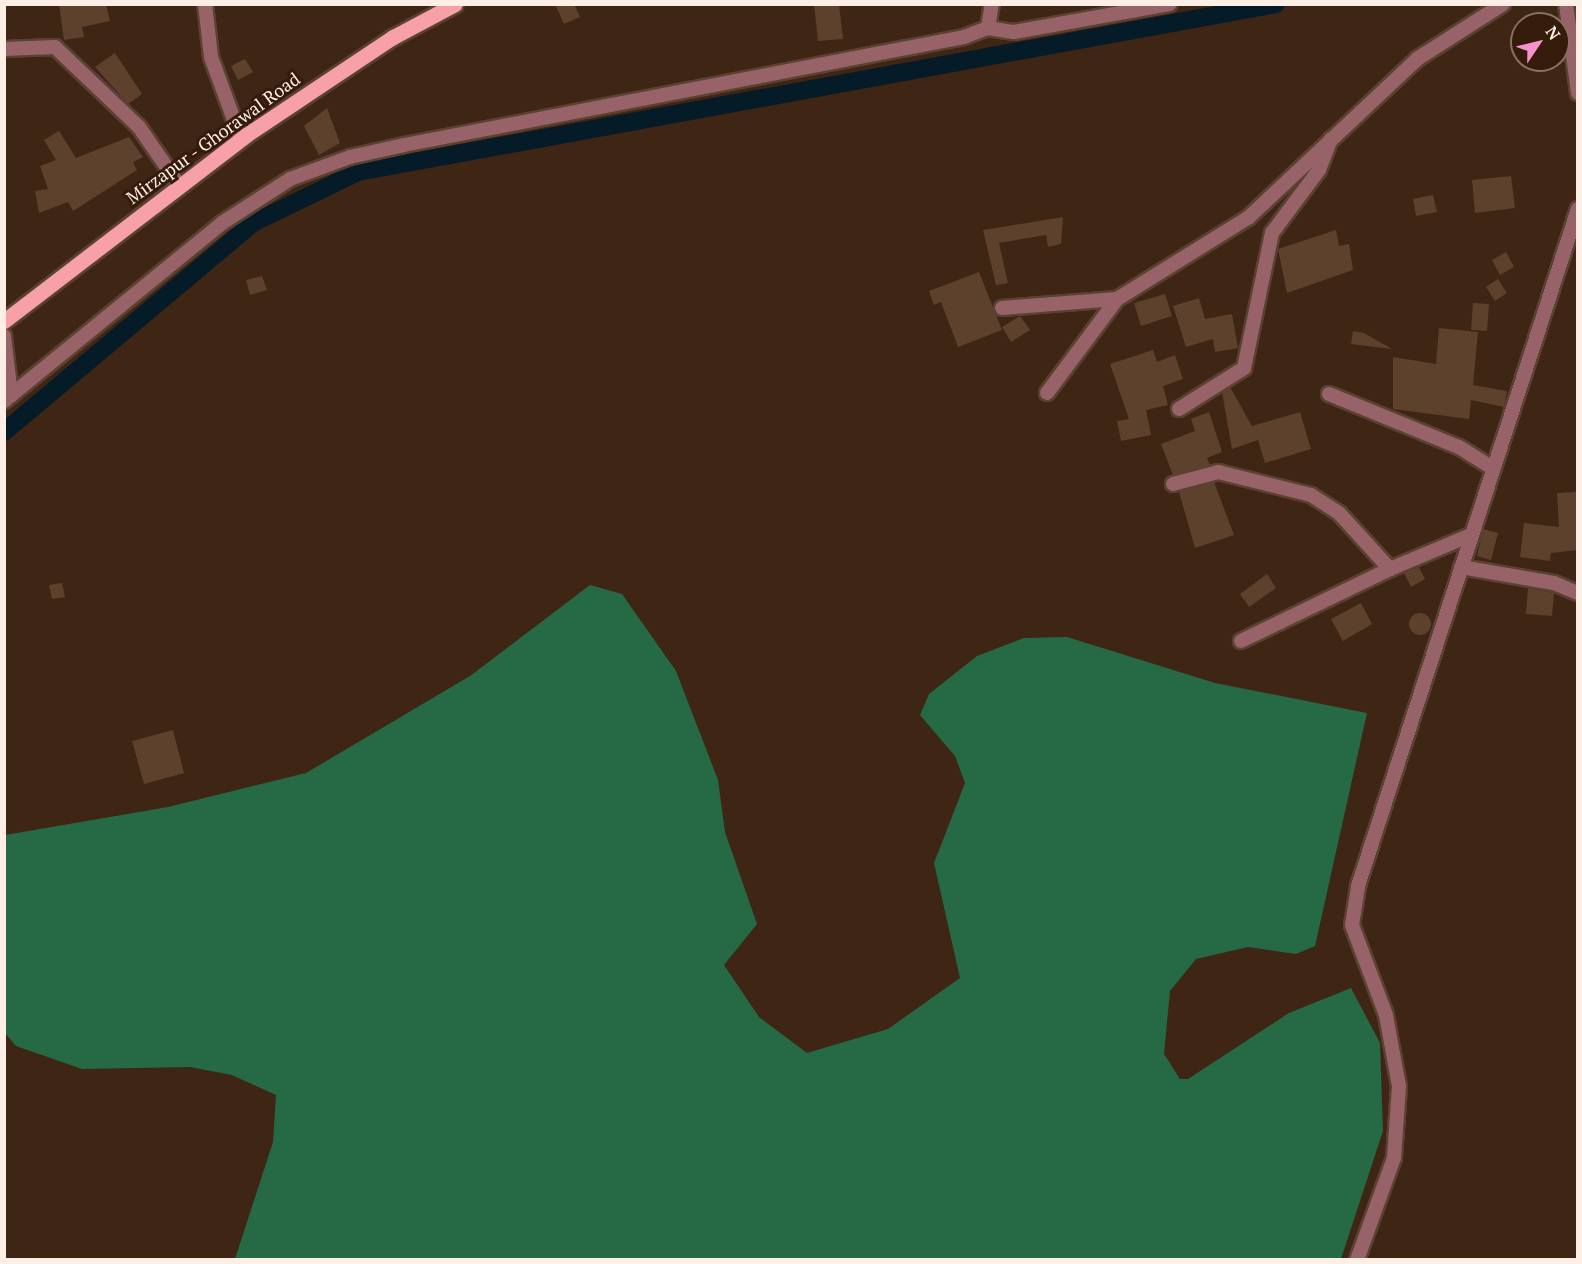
<!DOCTYPE html>
<style>
body{margin:0}
#map{position:relative;width:1582px;height:1264px;overflow:hidden;background:#3f2514;font-family:"PT Serif",serif}
div>[style]{position:absolute}
.forest>*{inset:0;background:#256a44}
.canal>*{height:18px;margin:-9px;padding:0 9px;transform-origin:9px;border-radius:9px;background:#051b28}
.building>*{inset:0;background:#5d412d}
.round{border-radius:50%}
.roads{filter:drop-shadow(2px 0 #5a4131) drop-shadow(-2px 0 #5a4131) drop-shadow(0 2px #5a4131) drop-shadow(0 -2px #5a4131)}
.street>*{height:14px;margin:-7px;padding:0 7px;transform-origin:7px;border-radius:7px;background:#986368}
.primary>*{height:15px;margin:-7.5px;padding:0 7.5px;transform-origin:7.5px;border-radius:7.5px;background:#f7a0a7}
span{translate:-50% -50%;white-space:nowrap;text-align:center;line-height:1.15;-webkit-text-stroke:6px #351b0a;paint-order:stroke}
.street-label{font-size:18px;color:#feefe6}
.frame{position:absolute;inset:0;border:6px solid #feefe6;pointer-events:none}
.north{position:absolute;left:1510px;top:12px;width:60px;height:60px;box-sizing:border-box;background:#351b0a;border:2px solid #857062;border-radius:50%;rotate:55deg;font-size:16px;font-weight:700;line-height:24px;text-align:center;color:#feefe6}
.north::after{content:'';display:block;margin:auto;width:21px;height:27px;background:#f690cf;clip-path:polygon(50% 0,100% 100%,50% 72%,0 100%)}
</style>
<div id="map">
<div class="forest">
<i style="clip-path:polygon(590px 585px,622px 594px,676px 671px,718px 780px,725px 832px,757px 924px,724px 965px,759px 1017px,807px 1053px,888px 1029px,960px 978px,934px 863px,965px 783px,955px 756px,920px 715px,929px 694px,977px 656px,1024px 638px,1067px 637px,1215px 683px,1367px 713px,1315px 946px,1296px 954px,1248px 947px,1196px 959px,1170px 991px,1164px 1054px,1180px 1079px,1188px 1079px,1289px 1013px,1351px 988px,1380px 1043px,1383px 1131px,1341px 1259px,235px 1259px,273px 1142px,276px 1095px,232px 1075px,190px 1067px,82px 1069px,16px 1046px,5px 1033px,5px 835px,168px 807px,306px 773px,470px 676px)"></i>
</div>
<div class="canal">
<i style="left:4px;top:432px;width:325px;rotate:-40deg"></i>
<i style="left:253px;top:223px;width:117px;rotate:-25.9deg"></i>
<i style="left:358px;top:172px;width:933px;rotate:-10.37deg"></i>
</div>
<div class="building">
<i style="clip-path:polygon(59px 4px,106px 4px,110px 21px,82px 27px,84px 37px,64px 40px)"></i>
<i style="clip-path:polygon(555px 4px,574px 4px,580px 17px,564px 24px)"></i>
<i style="clip-path:polygon(814px 4px,839px 4px,843px 39px,818px 41px)"></i>
<i style="clip-path:polygon(115px 53px,142px 94px,128px 104px,95px 67px)"></i>
<i style="clip-path:polygon(245px 59px,253px 72px,238px 80px,231px 66px)"></i>
<i style="clip-path:polygon(327px 108px,340px 143px,319px 155px,304px 126px)"></i>
<i style="clip-path:polygon(59px 131px,76px 158px,129px 137px,143px 157px,133px 162px,137px 170px,73px 211px,68px 202px,39px 213px,35px 191px,48px 189px,40px 166px,56px 160px,44px 140px)"></i>
<i style="clip-path:polygon(1511px 176px,1515px 208px,1475px 213px,1472px 180px)"></i>
<i style="clip-path:polygon(1433px 195px,1437px 212px,1416px 216px,1413px 199px)"></i>
<i style="clip-path:polygon(1063px 217px,1061px 244px,1048px 247px,1046px 235px,999px 243px,1008px 283px,996px 285px,983px 230px)"></i>
<i style="clip-path:polygon(1336px 230px,1339px 246px,1349px 244px,1353px 270px,1287px 293px,1278px 249px)"></i>
<i style="clip-path:polygon(1506px 252px,1514px 267px,1500px 275px,1492px 260px)"></i>
<i style="clip-path:polygon(979px 272px,1002px 330px,958px 347px,941px 302px,934px 305px,929px 291px)"></i>
<i style="clip-path:polygon(262px 276px,267px 290px,250px 295px,246px 280px)"></i>
<i style="clip-path:polygon(1498px 279px,1507px 293px,1495px 301px,1486px 287px)"></i>
<i style="clip-path:polygon(1165px 294px,1172px 316px,1141px 326px,1134px 303px)"></i>
<i style="clip-path:polygon(1199px 298px,1205px 319px,1232px 314px,1238px 348px,1215px 352px,1213px 339px,1186px 347px,1173px 306px)"></i>
<i style="clip-path:polygon(1473px 303px,1489px 304px,1487px 331px,1471px 330px)"></i>
<i style="clip-path:polygon(1020px 316px,1030px 330px,1011px 342px,1002px 327px)"></i>
<i style="clip-path:polygon(1439px 328px,1478px 332px,1473px 385px,1507px 391px,1504px 407px,1471px 400px,1469px 419px,1393px 409px,1393px 357px,1436px 364px)"></i>
<i style="clip-path:polygon(1353px 331px,1364px 333px,1392px 349px,1351px 344px)"></i>
<i style="clip-path:polygon(1153px 350px,1157px 362px,1175px 355px,1183px 379px,1163px 386px,1168px 405px,1146px 410px,1151px 435px,1121px 441px,1117px 421px,1129px 419px,1110px 364px)"></i>
<i style="clip-path:polygon(1230px 387px,1252px 426px,1300px 412px,1311px 449px,1265px 463px,1258px 440px,1232px 449px,1222px 392px)"></i>
<i style="clip-path:polygon(1209px 412px,1222px 452px,1207px 458px,1210px 465px,1173px 475px,1161px 444px,1195px 431px,1191px 419px)"></i>
<i style="clip-path:polygon(1214px 482px,1234px 535px,1195px 548px,1179px 492px)"></i>
<i style="clip-path:polygon(1578px 492px,1578px 550px,1551px 553px,1550px 561px,1520px 557px,1524px 523px,1559px 527px,1557px 493px)"></i>
<i style="clip-path:polygon(1483px 529px,1498px 533px,1491px 560px,1477px 556px)"></i>
<i style="clip-path:polygon(1419px 567px,1425px 579px,1411px 587px,1404px 573px)"></i>
<i style="clip-path:polygon(1267px 574px,1276px 588px,1249px 607px,1240px 594px)"></i>
<i style="clip-path:polygon(62px 583px,65px 597px,52px 599px,49px 585px)"></i>
<i style="clip-path:polygon(1528px 588px,1554px 593px,1552px 616px,1526px 614px)"></i>
<i style="clip-path:polygon(1361px 603px,1372px 624px,1343px 641px,1331px 619px)"></i>
<i class="round" style="left:1409px;top:613px;width:22px;height:22px"></i>
<i style="clip-path:polygon(173px 730px,184px 773px,144px 784px,132px 741px)"></i>
</div>
<div class="roads">
<div class="street">
<i style="left:205px;top:4px;width:53px;rotate:83.5deg"></i>
<i style="left:211px;top:57px;width:87px;rotate:69.9deg"></i>
<i style="left:1566px;top:4px;width:90px;rotate:82.3deg"></i>
<i style="left:988px;top:28px;width:26px;rotate:9deg"></i>
<i style="left:1014px;top:32px;width:158px;rotate:-10.2deg"></i>
<i style="left:4px;top:49px;width:51px;rotate:-2.2deg"></i>
<i style="left:55px;top:47px;width:116px;rotate:43.6deg"></i>
<i style="left:139px;top:127px;width:70px;rotate:55.4deg"></i>
<i style="left:1002px;top:308px;width:115px;rotate:-4.5deg"></i>
<i style="left:4px;top:336px;width:60px;rotate:83.3deg"></i>
<i style="left:1047px;top:393px;width:117px;rotate:-53.3deg"></i>
<i style="left:1117px;top:299px;width:155px;rotate:-31.8deg"></i>
<i style="left:1249px;top:217px;width:231px;rotate:-43.2deg"></i>
<i style="left:1417px;top:59px;width:102px;rotate:-32.6deg"></i>
<i style="left:1329px;top:394px;width:140px;rotate:22.2deg"></i>
<i style="left:1459px;top:447px;width:40px;rotate:32deg"></i>
<i style="left:4px;top:401px;width:281px;rotate:-39.2deg"></i>
<i style="left:222px;top:223px;width:81px;rotate:-32.9deg"></i>
<i style="left:290px;top:179px;width:64px;rotate:-20.1deg"></i>
<i style="left:350px;top:157px;width:55px;rotate:-12.5deg"></i>
<i style="left:404px;top:145px;width:570px;rotate:-10.92deg"></i>
<i style="left:964px;top:37px;width:26px;rotate:-21deg"></i>
<i style="left:988px;top:28px;width:24px;rotate:-81deg"></i>
<i style="left:1179px;top:409px;width:77px;rotate:-32.2deg"></i>
<i style="left:1244px;top:368px;width:138px;rotate:-78.3deg"></i>
<i style="left:1272px;top:233px;width:79px;rotate:-53.3deg"></i>
<i style="left:1319px;top:170px;width:33px;rotate:-69deg"></i>
<i style="left:1173px;top:484px;width:47px;rotate:-14.9deg"></i>
<i style="left:1218px;top:472px;width:96px;rotate:13.9deg"></i>
<i style="left:1311px;top:495px;width:33px;rotate:33deg"></i>
<i style="left:1339px;top:513px;width:76px;rotate:47.7deg"></i>
<i style="left:1390px;top:569px;width:88px;rotate:-22.8deg"></i>
<i style="left:1461px;top:567px;width:94px;rotate:9.8deg"></i>
<i style="left:1554px;top:583px;width:26px;rotate:23deg"></i>
<i style="left:1241px;top:641px;width:165px;rotate:-25.8deg"></i>
<i style="left:1357px;top:1260px;width:109px;rotate:-70.1deg"></i>
<i style="left:1394px;top:1158px;width:72px;rotate:-86deg"></i>
<i style="left:1399px;top:1086px;width:72px;rotate:-100.4deg"></i>
<i style="left:1386px;top:1015px;width:96px;rotate:-110.7deg"></i>
<i style="left:1352px;top:925px;width:39px;rotate:-81deg"></i>
<i style="left:1358px;top:886px;width:712px;rotate:-72deg"></i>
</div>
<div class="primary">
<i style="left:4px;top:321px;width:305px;rotate:-37.5deg"></i>
<i style="left:246px;top:135px;width:177px;rotate:-33.7deg"></i>
<i style="left:393px;top:37px;width:70px;rotate:-28deg"></i>
</div>
</div>
<div class="street-label">
<span style="left:213px;top:138px;rotate:-36deg">Mirzapur - Ghorawal Road</span>
</div>
<div class="frame"></div>
<div class="north">N</div>
</div>
